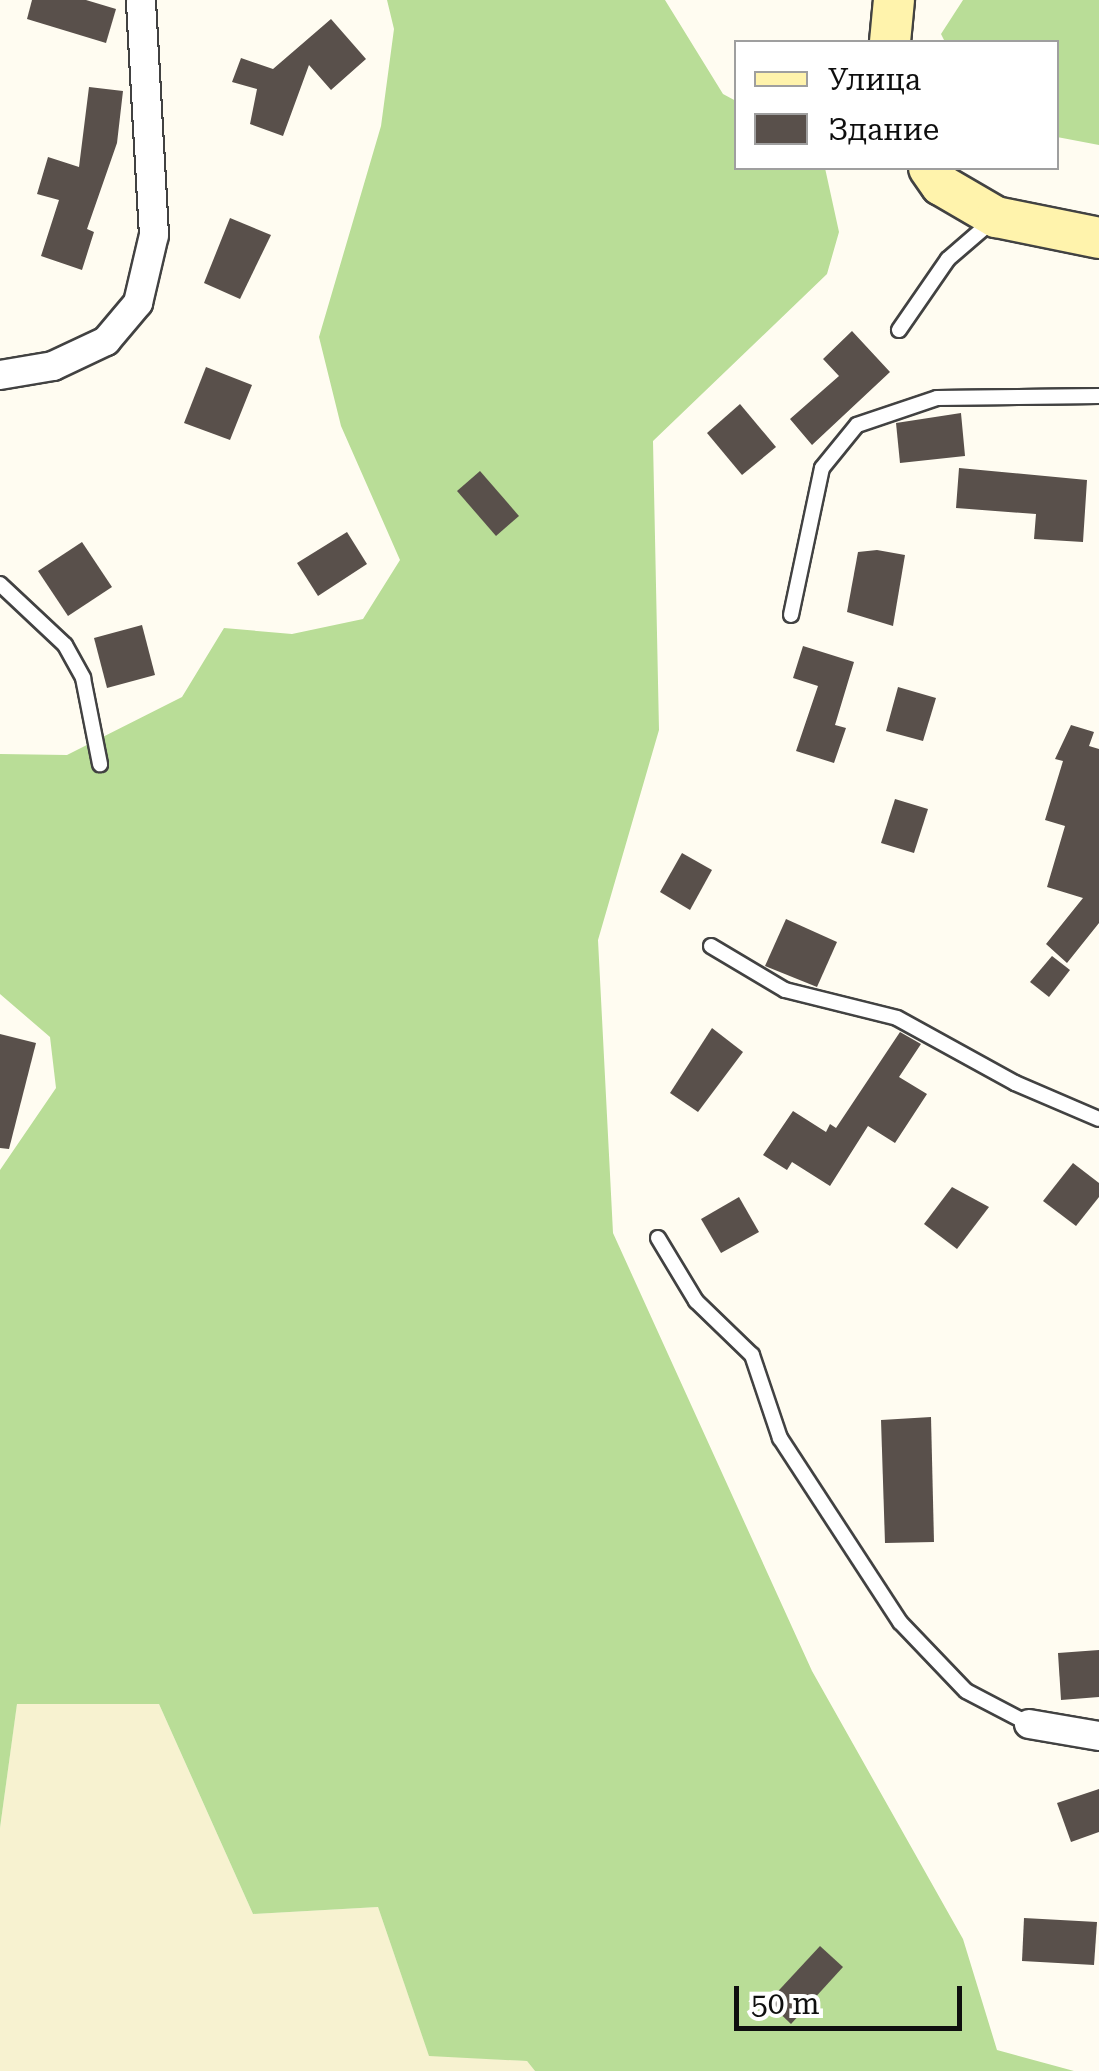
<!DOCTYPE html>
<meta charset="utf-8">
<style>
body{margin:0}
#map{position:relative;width:1099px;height:2071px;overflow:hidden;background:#fffcf1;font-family:"Roboto Serif",serif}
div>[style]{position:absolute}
.farmland>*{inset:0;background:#f7f2d0}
.forest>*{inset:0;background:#b9dd97}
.building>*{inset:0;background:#59504b}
.roads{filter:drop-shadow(2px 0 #424242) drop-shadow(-2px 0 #424242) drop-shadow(0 2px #424242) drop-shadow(0 -2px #424242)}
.lane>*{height:14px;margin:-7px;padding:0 7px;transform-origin:7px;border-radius:7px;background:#fff}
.street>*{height:28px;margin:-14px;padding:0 14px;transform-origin:14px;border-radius:14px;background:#fff}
.secondary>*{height:40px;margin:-20px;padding:0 20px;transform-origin:20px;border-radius:20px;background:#fff3ac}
span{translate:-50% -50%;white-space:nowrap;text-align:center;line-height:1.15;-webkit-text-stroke:10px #fff;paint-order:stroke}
.legend{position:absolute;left:734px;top:40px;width:325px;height:130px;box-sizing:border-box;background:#fff;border:2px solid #9f9f9f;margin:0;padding:12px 18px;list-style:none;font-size:30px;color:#0f0f0f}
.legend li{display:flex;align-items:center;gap:20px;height:50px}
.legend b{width:50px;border:2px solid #9f9f9f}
.scale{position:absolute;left:734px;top:1986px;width:228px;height:45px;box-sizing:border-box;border:5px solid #0f0f0f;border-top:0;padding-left:12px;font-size:30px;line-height:35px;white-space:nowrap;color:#0f0f0f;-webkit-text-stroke:8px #fff;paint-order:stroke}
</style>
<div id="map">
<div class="farmland">
<i style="clip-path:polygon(17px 1703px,159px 1704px,253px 1914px,378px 1907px,429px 2055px,527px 2061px,535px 2071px,0 2071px,0 1828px)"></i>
</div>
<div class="forest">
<i style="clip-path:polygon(387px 0,665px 0,723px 94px,736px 101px,736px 168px,825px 168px,839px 232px,827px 274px,653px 441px,659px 730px,598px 940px,613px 1233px,812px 1671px,963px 1939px,997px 2050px,1074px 2071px,535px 2071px,527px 2061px,429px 2056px,378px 1907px,253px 1914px,159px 1704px,17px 1704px,0 1828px,0 1170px,56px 1088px,50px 1037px,0 994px,0 754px,67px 755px,182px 697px,224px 628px,292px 634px,363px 619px,400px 560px,341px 426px,319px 337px,381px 126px,394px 29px)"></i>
<i style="clip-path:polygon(963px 0,1099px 0,1099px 145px,1057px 137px,1056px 42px,945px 42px,941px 34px)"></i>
</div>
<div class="building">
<i style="clip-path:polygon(32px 0,86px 0,116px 9px,106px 43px,27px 19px)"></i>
<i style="clip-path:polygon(331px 19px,366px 59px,331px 90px,309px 65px,283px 136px,250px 124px,257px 89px,232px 82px,241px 58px,273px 69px)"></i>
<i style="clip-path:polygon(89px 87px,123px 91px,117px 143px,87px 229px,94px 232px,82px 270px,41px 256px,59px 200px,37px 194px,48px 157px,79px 167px)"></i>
<i style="clip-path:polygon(230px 218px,271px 235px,240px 299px,204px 283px)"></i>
<i style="clip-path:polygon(852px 331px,890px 372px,812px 445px,790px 419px,839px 376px,823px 359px)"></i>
<i style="clip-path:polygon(206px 367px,252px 385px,230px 440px,184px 423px)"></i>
<i style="clip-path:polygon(740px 404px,776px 447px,742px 475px,707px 433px)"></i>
<i style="clip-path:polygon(961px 413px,965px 456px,900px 463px,896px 423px)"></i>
<i style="clip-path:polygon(959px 468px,1087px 480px,1083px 542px,1034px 539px,1036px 514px,956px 508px)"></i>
<i style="clip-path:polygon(480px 471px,519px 516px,496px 536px,457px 491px)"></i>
<i style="clip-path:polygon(347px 532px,367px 564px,318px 596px,297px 563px)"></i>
<i style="clip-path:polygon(82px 542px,112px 587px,68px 616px,38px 571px)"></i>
<i style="clip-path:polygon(877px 550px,905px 555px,893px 626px,847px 612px,858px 552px)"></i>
<i style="clip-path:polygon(142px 625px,155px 675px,107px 688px,94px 638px)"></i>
<i style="clip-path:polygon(803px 646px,854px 662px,835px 725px,846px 728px,834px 763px,796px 751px,818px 686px,793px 678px)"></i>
<i style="clip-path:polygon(898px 687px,936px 698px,923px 741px,886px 731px)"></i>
<i style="clip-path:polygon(1071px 725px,1094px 732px,1089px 746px,1099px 749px,1099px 923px,1067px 963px,1046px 944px,1083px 898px,1047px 887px,1065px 826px,1045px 820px,1063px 761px,1055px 759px)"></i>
<i style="clip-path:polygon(895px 799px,928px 809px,914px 853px,881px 843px)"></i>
<i style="clip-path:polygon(682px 853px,712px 870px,690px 910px,660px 892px)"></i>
<i style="clip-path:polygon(786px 919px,837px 942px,817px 987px,765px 966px)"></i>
<i style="clip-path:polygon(1052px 956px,1070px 970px,1049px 997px,1030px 982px)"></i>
<i style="clip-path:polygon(712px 1028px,743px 1052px,698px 1112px,670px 1093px)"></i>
<i style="clip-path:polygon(900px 1032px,921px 1044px,899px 1077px,927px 1094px,895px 1143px,868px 1126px,830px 1186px,792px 1162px,787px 1170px,763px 1155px,793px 1111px,826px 1132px,830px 1124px,836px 1128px)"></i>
<i style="clip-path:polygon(0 1034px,36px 1043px,9px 1149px,0 1148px)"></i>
<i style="clip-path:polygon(1073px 1163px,1099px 1183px,1099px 1197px,1076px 1226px,1043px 1201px)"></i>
<i style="clip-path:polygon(952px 1187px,989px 1207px,957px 1249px,924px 1224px)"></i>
<i style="clip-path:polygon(739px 1197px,759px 1232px,721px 1253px,701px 1219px)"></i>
<i style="clip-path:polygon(931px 1417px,934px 1542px,885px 1543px,881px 1420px)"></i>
<i style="clip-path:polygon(1099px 1650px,1099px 1697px,1061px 1700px,1058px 1653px)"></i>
<i style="clip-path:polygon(1099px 1789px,1099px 1832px,1071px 1842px,1057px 1803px)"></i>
<i style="clip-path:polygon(1024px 1918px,1097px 1922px,1094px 1965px,1022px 1961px)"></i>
<i style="clip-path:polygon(820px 1946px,843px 1967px,791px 2024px,768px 2002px)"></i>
</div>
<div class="roads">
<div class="lane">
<i style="left:899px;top:330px;width:86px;rotate:-55.4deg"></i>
<i style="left:948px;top:259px;width:58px;rotate:-40.8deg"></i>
<i style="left:0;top:584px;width:89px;rotate:43.2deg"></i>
<i style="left:65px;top:645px;width:38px;rotate:61deg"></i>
<i style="left:83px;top:678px;width:88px;rotate:78.8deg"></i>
<i style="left:791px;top:615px;width:150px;rotate:-78.1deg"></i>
<i style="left:822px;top:468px;width:55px;rotate:-50.9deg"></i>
<i style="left:857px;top:425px;width:84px;rotate:-18.6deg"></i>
<i style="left:937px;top:398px;width:162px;rotate:-0.7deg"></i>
<i style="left:711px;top:946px;width:86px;rotate:30.7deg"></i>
<i style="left:785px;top:990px;width:115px;rotate:14deg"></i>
<i style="left:897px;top:1018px;width:135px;rotate:28.8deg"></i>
<i style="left:1015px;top:1083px;width:91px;rotate:23.2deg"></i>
<i style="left:658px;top:1238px;width:74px;rotate:58.9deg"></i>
<i style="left:696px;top:1301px;width:78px;rotate:44deg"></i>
<i style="left:752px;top:1355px;width:88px;rotate:71.4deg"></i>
<i style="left:780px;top:1438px;width:220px;rotate:56.9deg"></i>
<i style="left:900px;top:1622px;width:95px;rotate:46.3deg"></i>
<i style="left:966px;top:1691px;width:71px;rotate:27.6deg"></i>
</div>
<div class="street">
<i style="left:0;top:375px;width:54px;rotate:-9.6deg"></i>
<i style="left:53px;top:366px;width:59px;rotate:-25.3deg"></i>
<i style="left:106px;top:341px;width:50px;rotate:-49.9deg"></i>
<i style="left:138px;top:303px;width:70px;rotate:-76.8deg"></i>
<i style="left:154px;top:235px;width:235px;rotate:-93.2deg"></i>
<i style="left:1029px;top:1724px;width:71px;rotate:9.7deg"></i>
</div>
<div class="secondary">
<i style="left:890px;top:42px;width:42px;rotate:-84.6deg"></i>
<i style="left:929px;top:168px;width:21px;rotate:55deg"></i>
<i style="left:941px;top:185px;width:64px;rotate:30.2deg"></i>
<i style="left:996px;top:217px;width:105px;rotate:11.5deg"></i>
</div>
</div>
<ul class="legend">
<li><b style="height:12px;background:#fff3ac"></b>Улица</li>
<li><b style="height:28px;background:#59504b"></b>Здание</li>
</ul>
<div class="scale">50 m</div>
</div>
